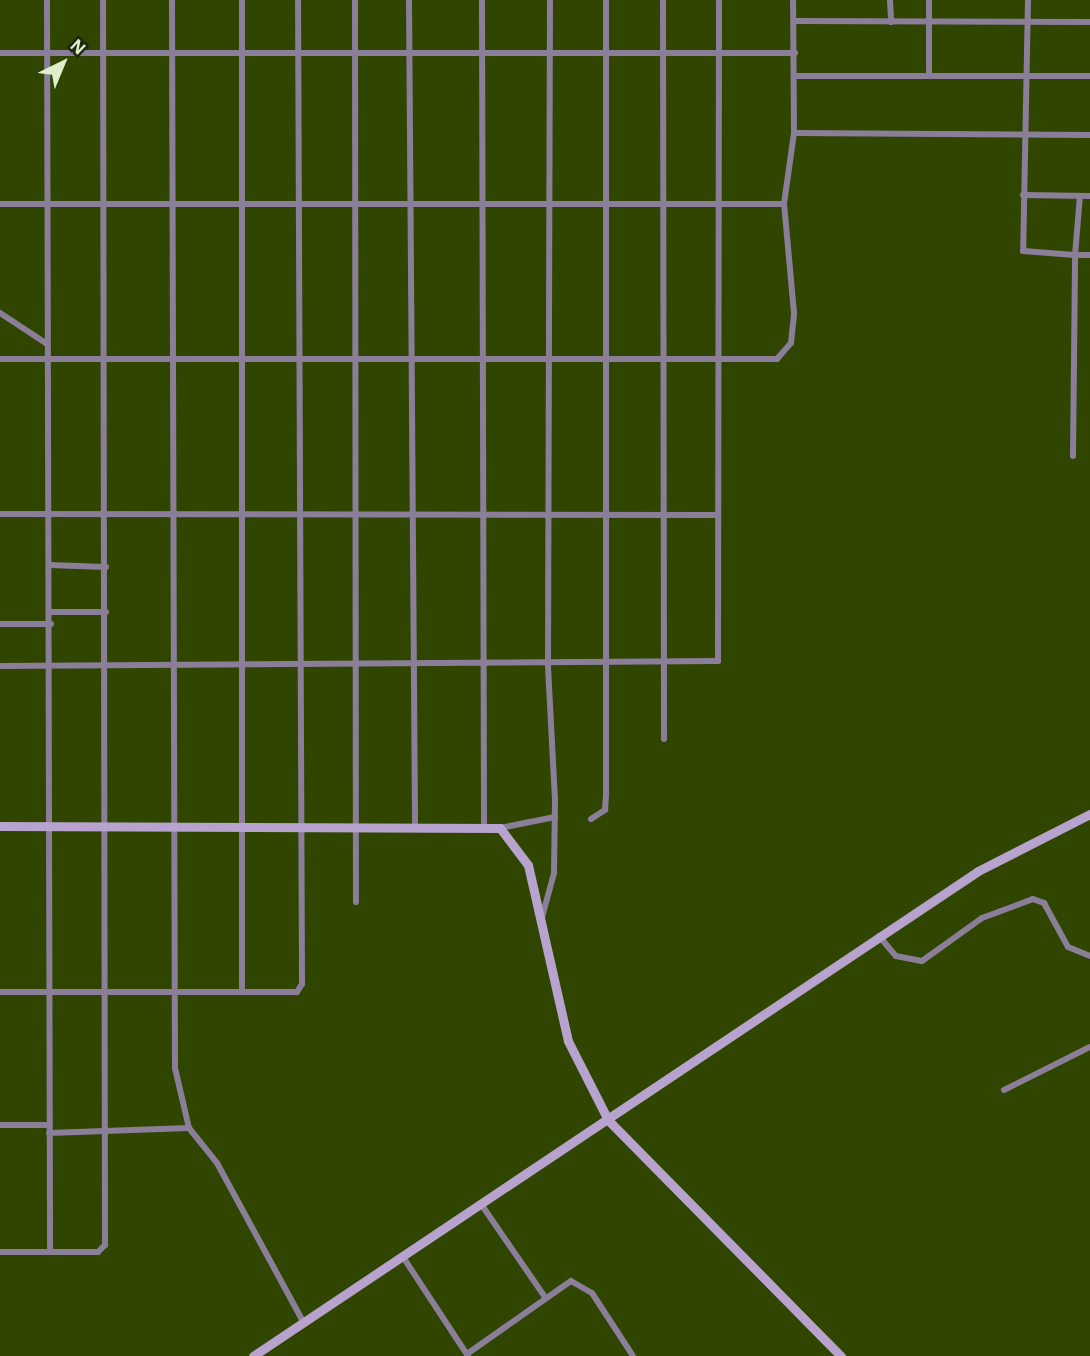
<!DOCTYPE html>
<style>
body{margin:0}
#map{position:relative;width:1090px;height:1356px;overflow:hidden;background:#2f4500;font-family:"Alegreya Sans",sans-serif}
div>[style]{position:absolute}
.street>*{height:6px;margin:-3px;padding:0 3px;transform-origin:3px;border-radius:3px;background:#8b7e99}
.secondary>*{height:9px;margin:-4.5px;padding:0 4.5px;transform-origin:4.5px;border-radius:4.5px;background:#b7a3cd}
span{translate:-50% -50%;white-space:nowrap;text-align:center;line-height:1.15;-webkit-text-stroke:6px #1d280e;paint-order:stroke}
.north{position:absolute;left:28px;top:28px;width:70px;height:70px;-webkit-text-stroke:5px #1d280e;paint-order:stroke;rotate:43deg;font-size:19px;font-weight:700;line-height:28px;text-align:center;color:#dfefcd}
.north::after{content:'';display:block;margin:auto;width:24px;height:32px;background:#dfefcd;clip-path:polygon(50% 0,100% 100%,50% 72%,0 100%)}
</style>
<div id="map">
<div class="street">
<i style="left:47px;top:0;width:1252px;rotate:89.86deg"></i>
<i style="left:172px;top:0;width:1068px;rotate:89.84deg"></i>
<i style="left:175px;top:1068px;width:62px;rotate:76.9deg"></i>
<i style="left:189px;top:1128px;width:45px;rotate:51.3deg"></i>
<i style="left:217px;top:1163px;width:182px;rotate:61.5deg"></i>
<i style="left:242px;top:0;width:988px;rotate:90deg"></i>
<i style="left:355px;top:0;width:902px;rotate:89.94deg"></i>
<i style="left:409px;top:0;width:825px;rotate:89.58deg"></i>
<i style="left:482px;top:0;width:824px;rotate:89.86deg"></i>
<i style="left:663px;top:0;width:739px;rotate:89.92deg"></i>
<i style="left:890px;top:0;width:22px;rotate:87deg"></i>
<i style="left:1028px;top:0;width:251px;rotate:91.1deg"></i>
<i style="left:1023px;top:251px;width:52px;rotate:4.4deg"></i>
<i style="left:1075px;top:255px;width:59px;rotate:-85.2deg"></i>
<i style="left:794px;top:21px;width:296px;rotate:0.2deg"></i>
<i style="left:0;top:53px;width:795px"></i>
<i style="left:796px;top:76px;width:294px"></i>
<i style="left:929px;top:76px;width:76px;rotate:-90deg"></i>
<i style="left:794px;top:133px;width:296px;rotate:0.4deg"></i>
<i style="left:1023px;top:195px;width:67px;rotate:0.9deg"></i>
<i style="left:0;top:204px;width:784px"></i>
<i style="left:784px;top:204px;width:72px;rotate:-82deg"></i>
<i style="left:794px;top:133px;width:133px;rotate:-90.4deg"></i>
<i style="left:0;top:313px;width:56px;rotate:33.4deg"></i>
<i style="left:0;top:359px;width:777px"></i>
<i style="left:777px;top:359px;width:21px;rotate:-49deg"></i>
<i style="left:791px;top:343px;width:30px;rotate:-84deg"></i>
<i style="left:794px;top:313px;width:109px;rotate:-95.2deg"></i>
<i style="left:1073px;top:456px;width:201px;rotate:-89.4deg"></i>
<i style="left:1075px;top:255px;width:15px"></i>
<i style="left:0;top:514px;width:718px;rotate:0.08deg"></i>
<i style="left:50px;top:565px;width:56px;rotate:2deg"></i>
<i style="left:51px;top:612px;width:55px"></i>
<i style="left:0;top:624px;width:51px"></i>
<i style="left:0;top:666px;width:718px;rotate:-0.4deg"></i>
<i style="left:718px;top:661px;width:661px;rotate:-89.91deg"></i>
<i style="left:591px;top:819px;width:17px;rotate:-33deg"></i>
<i style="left:605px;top:810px;width:15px;rotate:-86deg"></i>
<i style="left:606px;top:795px;width:795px;rotate:-90deg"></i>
<i style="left:500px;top:828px;width:56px;rotate:-11.3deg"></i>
<i style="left:541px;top:921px;width:50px;rotate:-74.8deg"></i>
<i style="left:554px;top:873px;width:73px;rotate:-89.2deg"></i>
<i style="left:555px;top:800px;width:135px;rotate:-93deg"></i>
<i style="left:548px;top:665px;width:665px;rotate:-89.83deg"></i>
<i style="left:879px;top:936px;width:26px;rotate:50deg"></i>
<i style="left:896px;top:956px;width:26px;rotate:11deg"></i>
<i style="left:922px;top:961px;width:74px;rotate:-35.6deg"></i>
<i style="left:982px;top:918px;width:54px;rotate:-20.4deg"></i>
<i style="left:1033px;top:899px;width:12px;rotate:20deg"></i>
<i style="left:1044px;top:903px;width:50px;rotate:61.4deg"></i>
<i style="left:1068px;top:947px;width:24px;rotate:22deg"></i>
<i style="left:0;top:992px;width:297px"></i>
<i style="left:297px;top:992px;width:9px;rotate:-58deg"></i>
<i style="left:302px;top:984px;width:984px;rotate:-90.23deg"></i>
<i style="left:1004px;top:1090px;width:96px;rotate:-26.6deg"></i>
<i style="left:0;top:1125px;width:49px"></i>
<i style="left:49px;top:1133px;width:140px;rotate:-2deg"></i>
<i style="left:481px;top:1204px;width:113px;rotate:55.5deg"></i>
<i style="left:0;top:1252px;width:98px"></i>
<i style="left:98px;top:1252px;width:10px;rotate:-45deg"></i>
<i style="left:105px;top:1245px;width:1245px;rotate:-90.09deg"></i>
<i style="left:403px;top:1257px;width:118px;rotate:56.7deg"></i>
<i style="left:467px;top:1354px;width:127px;rotate:-35.1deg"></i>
<i style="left:571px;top:1281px;width:24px;rotate:30deg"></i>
<i style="left:592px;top:1293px;width:75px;rotate:56.9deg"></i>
</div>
<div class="secondary">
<i style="left:0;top:826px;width:500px;rotate:0.23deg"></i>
<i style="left:500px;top:828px;width:46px;rotate:52.9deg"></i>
<i style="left:528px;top:865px;width:180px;rotate:77.2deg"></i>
<i style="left:568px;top:1041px;width:89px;rotate:63.1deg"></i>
<i style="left:608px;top:1120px;width:332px;rotate:45.4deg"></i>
<i style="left:253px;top:1356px;width:872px;rotate:-33.78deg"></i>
<i style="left:978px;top:871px;width:126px;rotate:-27deg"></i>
</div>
<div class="north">N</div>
</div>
